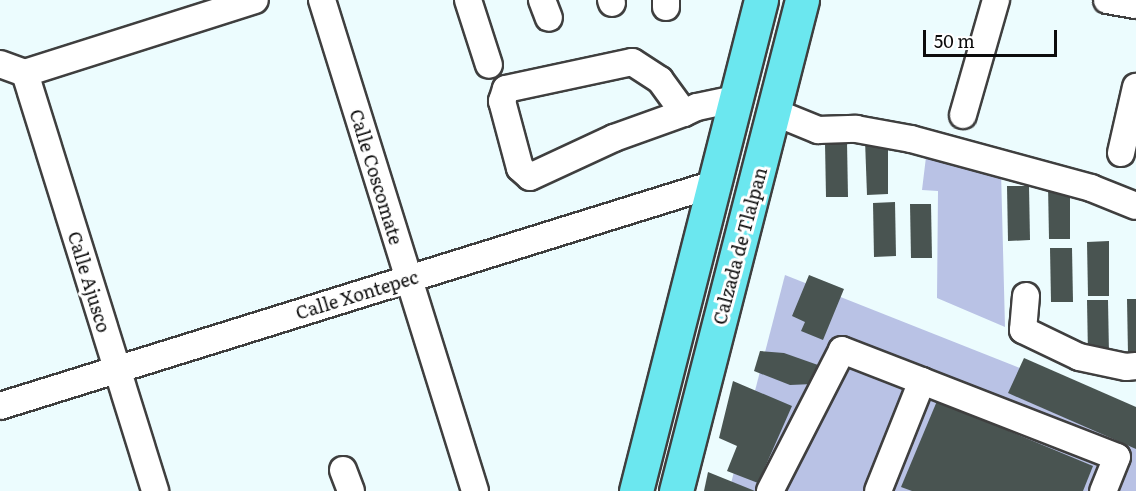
<!DOCTYPE html>
<style>
body{margin:0}
#map{position:relative;width:1136px;height:491px;overflow:hidden;background:#ecfcfe;font-family:Literata,serif}
div>[style]{position:absolute}
.green>*{inset:0;background:#b9c2e5}
.building>*{inset:0;background:#495451}
.roads{filter:drop-shadow(2px 0 #3f3f3f) drop-shadow(-2px 0 #3f3f3f) drop-shadow(0 2px #3f3f3f) drop-shadow(0 -2px #3f3f3f)}
.minor>*{height:26px;margin:-13px;padding:0 13px;transform-origin:13px;border-radius:13px;background:#fff}
.major>*{height:33px;margin:-16.5px;padding:0 16.5px;transform-origin:16.5px;border-radius:16.5px;background:#6be7ef}
span{translate:-50% -50%;white-space:nowrap;text-align:center;line-height:1.15;-webkit-text-stroke:6px #fff;paint-order:stroke}
.street-label{font-size:18px;color:#0c0c0c}
.scale{position:absolute;left:923px;top:30px;width:134px;height:27px;box-sizing:border-box;border:3px solid #0c0c0c;border-top:0;padding-left:8px;font-size:18px;line-height:21px;white-space:nowrap;color:#0c0c0c;-webkit-text-stroke:4px #fff;paint-order:stroke}
</style>
<div id="map">
<div class="green">
<i style="clip-path:polygon(935px 151px,1001px 171px,1005px 327px,937px 298px,938px 191px,922px 190px,926px 157px)"></i>
<i style="clip-path:polygon(785px 275px,1136px 414px,1136px 491px,729px 491px)"></i>
</div>
<div class="building">
<i style="clip-path:polygon(865px 140px,888px 140px,888px 194px,867px 195px)"></i>
<i style="clip-path:polygon(847px 142px,848px 197px,826px 197px,825px 143px)"></i>
<i style="clip-path:polygon(1048px 185px,1070px 185px,1070px 239px,1049px 239px)"></i>
<i style="clip-path:polygon(1007px 186px,1029px 186px,1030px 240px,1008px 241px)"></i>
<i style="clip-path:polygon(895px 202px,896px 256px,874px 257px,873px 203px)"></i>
<i style="clip-path:polygon(910px 204px,931px 204px,932px 258px,911px 258px)"></i>
<i style="clip-path:polygon(1109px 241px,1109px 296px,1088px 296px,1087px 242px)"></i>
<i style="clip-path:polygon(1050px 248px,1072px 248px,1073px 302px,1051px 302px)"></i>
<i style="clip-path:polygon(809px 275px,844px 289px,823px 340px,801px 331px,805px 322px,792px 316px)"></i>
<i style="clip-path:polygon(1127px 299px,1136px 299px,1136px 353px,1128px 354px)"></i>
<i style="clip-path:polygon(1087px 300px,1108px 300px,1109px 354px,1088px 355px)"></i>
<i style="clip-path:polygon(760px 351px,784px 353px,818px 365px,813px 384px,790px 385px,754px 371px)"></i>
<i style="clip-path:polygon(1024px 358px,1136px 407px,1136px 449px,1008px 393px)"></i>
<i style="clip-path:polygon(733px 381px,792px 406px,758px 483px,727px 471px,737px 446px,719px 438px)"></i>
<i style="clip-path:polygon(937px 401px,1093px 466px,1083px 491px,912px 491px,901px 487px)"></i>
<i style="clip-path:polygon(708px 472px,755px 491px,704px 491px)"></i>
</div>
<div class="roads">
<div class="minor">
<i style="left:322px;top:0;width:514px;rotate:72.69deg"></i>
<i style="left:468px;top:0;width:68px;rotate:72.1deg"></i>
<i style="left:542px;top:0;width:19px;rotate:69deg"></i>
<i style="left:611px;top:0;width:3px;rotate:72deg"></i>
<i style="left:666px;top:0;width:7px;rotate:90deg"></i>
<i style="left:1107px;top:0;width:29px;rotate:10deg"></i>
<i style="left:0;top:64px;width:27px;rotate:20deg"></i>
<i style="left:25px;top:73px;width:241px;rotate:-17.6deg"></i>
<i style="left:25px;top:73px;width:438px;rotate:72.7deg"></i>
<i style="left:774px;top:112px;width:48px;rotate:22.2deg"></i>
<i style="left:818px;top:130px;width:38px;rotate:-2deg"></i>
<i style="left:856px;top:129px;width:56px;rotate:10.3deg"></i>
<i style="left:911px;top:139px;width:187px;rotate:15.2deg"></i>
<i style="left:1091px;top:188px;width:48px;rotate:21.8deg"></i>
<i style="left:684px;top:113px;width:41px;rotate:-126deg"></i>
<i style="left:660px;top:80px;width:33px;rotate:-147deg"></i>
<i style="left:632px;top:62px;width:129px;rotate:167.9deg"></i>
<i style="left:506px;top:89px;width:13px;rotate:108deg"></i>
<i style="left:502px;top:101px;width:69px;rotate:75deg"></i>
<i style="left:520px;top:168px;width:13px;rotate:42deg"></i>
<i style="left:530px;top:177px;width:93px;rotate:-24.9deg"></i>
<i style="left:614px;top:138px;width:74px;rotate:-19.7deg"></i>
<i style="left:684px;top:113px;width:14px;rotate:-25deg"></i>
<i style="left:697px;top:107px;width:39px;rotate:-12deg"></i>
<i style="left:963px;top:115px;width:120px;rotate:-74deg"></i>
<i style="left:1121px;top:153px;width:68px;rotate:-77.2deg"></i>
<i style="left:1026px;top:296px;width:34px;rotate:95deg"></i>
<i style="left:1023px;top:330px;width:62px;rotate:25.7deg"></i>
<i style="left:1079px;top:357px;width:48px;rotate:12deg"></i>
<i style="left:1126px;top:367px;width:10px;rotate:-6deg"></i>
<i style="left:922px;top:381px;width:209px;rotate:21.3deg"></i>
<i style="left:1117px;top:457px;width:37px;rotate:112deg"></i>
<i style="left:0;top:406px;width:748px;rotate:-17.27deg"></i>
<i style="left:343px;top:470px;width:22px;rotate:69deg"></i>
<i style="left:770px;top:491px;width:158px;rotate:-62.9deg"></i>
<i style="left:842px;top:350px;width:86px;rotate:21.2deg"></i>
<i style="left:922px;top:381px;width:118px;rotate:111.8deg"></i>
</div>
<div class="major">
<i style="left:636px;top:491px;width:507px;rotate:-75.72deg"></i>
<i style="left:676px;top:491px;width:507px;rotate:-75.61deg"></i>
</div>
</div>
<div class="street-label">
<span style="left:376px;top:177px;rotate:73deg">Calle Coscomate</span>
<span style="left:740px;top:246px;rotate:-75deg">Calzada de Tlalpan</span>
<span style="left:89px;top:282px;rotate:73deg">Calle Ajusco</span>
<span style="left:357px;top:295px;rotate:-17deg">Calle Xontepec</span>
</div>
<div class="scale">50 m</div>
</div>
